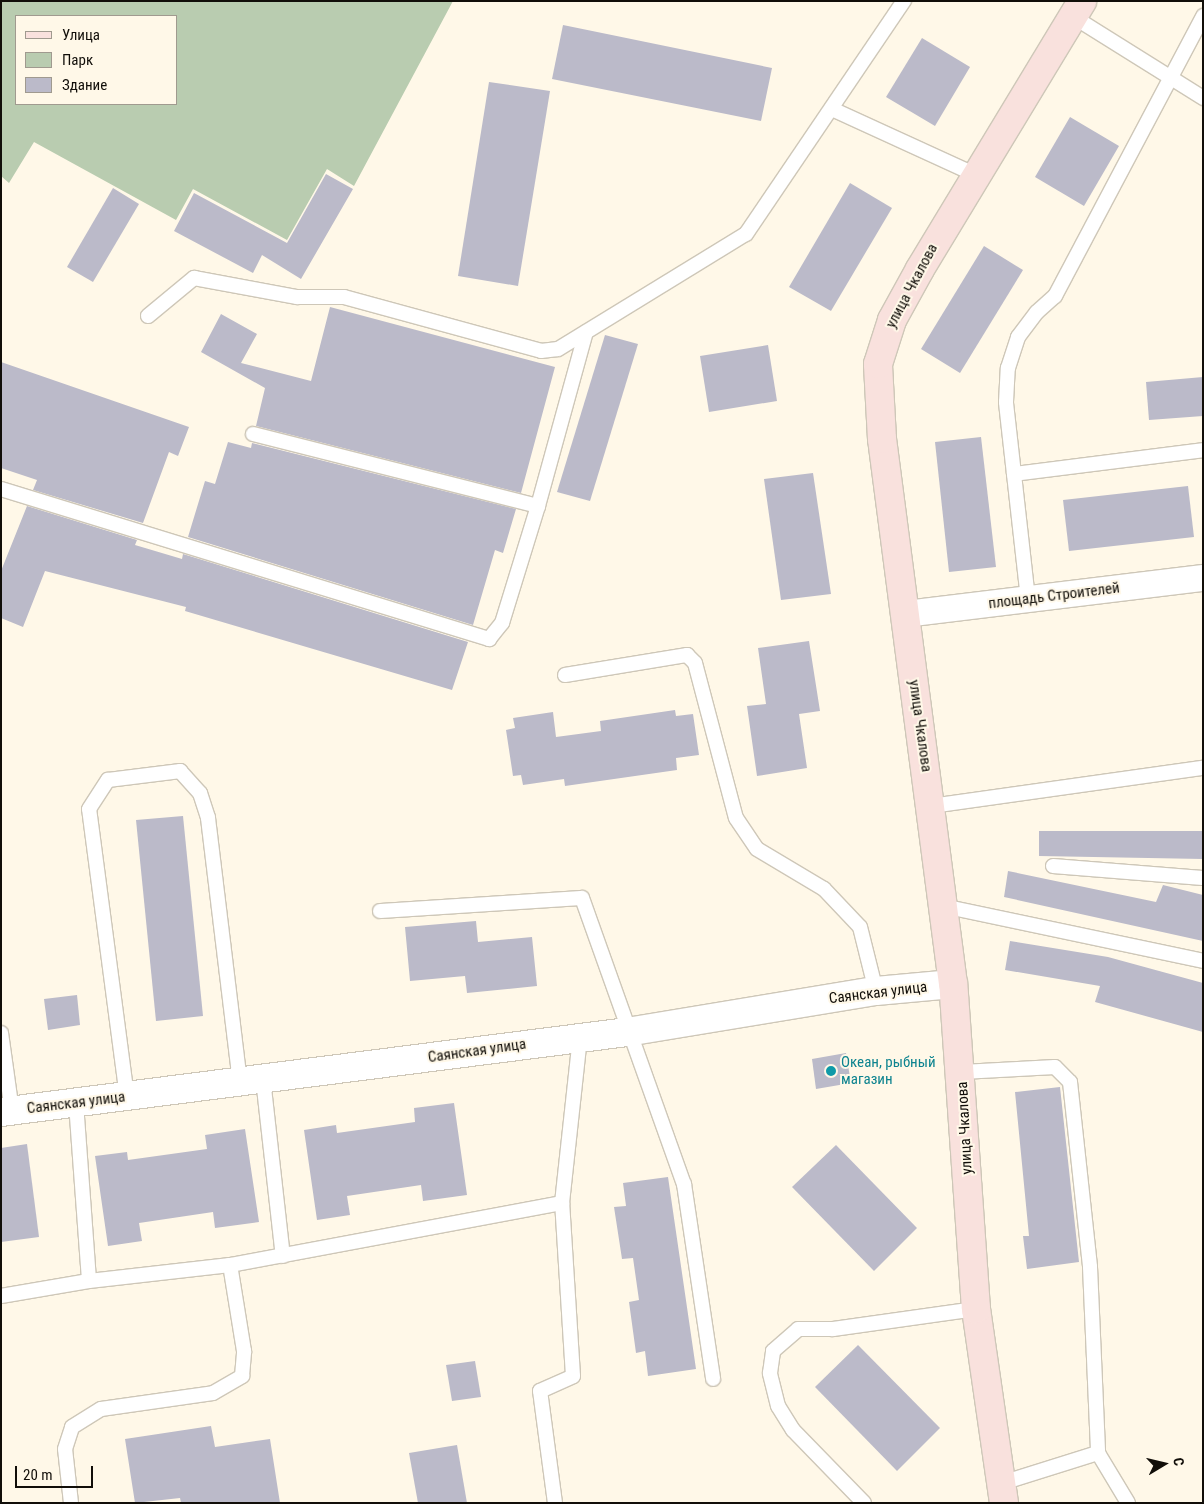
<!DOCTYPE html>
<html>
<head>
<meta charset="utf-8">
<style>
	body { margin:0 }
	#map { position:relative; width:1204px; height:1504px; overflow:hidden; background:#fff8e8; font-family:"Roboto Condensed",sans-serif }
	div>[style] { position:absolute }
	.green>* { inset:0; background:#b9ccb0 }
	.building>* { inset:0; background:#bbbac9 }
	.roads { filter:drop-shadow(1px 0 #cec7b8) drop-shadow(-1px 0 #cec7b8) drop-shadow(0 1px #cec7b8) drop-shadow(0 -1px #cec7b8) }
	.service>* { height:14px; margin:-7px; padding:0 7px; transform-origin:7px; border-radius:7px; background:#fff }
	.minor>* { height:26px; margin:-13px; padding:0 13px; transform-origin:13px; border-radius:13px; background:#fff }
	.tertiary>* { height:28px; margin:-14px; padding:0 14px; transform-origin:14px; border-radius:14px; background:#fff }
	.secondary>* { height:28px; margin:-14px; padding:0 14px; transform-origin:14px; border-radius:14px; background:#f9e1dd }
	.dots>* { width:14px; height:14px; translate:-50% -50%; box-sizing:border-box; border:2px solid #fff8e8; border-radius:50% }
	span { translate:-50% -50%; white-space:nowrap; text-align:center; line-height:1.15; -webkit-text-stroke:4px #fff8e8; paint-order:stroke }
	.street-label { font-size:15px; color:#110e09 }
	.culture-label { font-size:15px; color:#0d838f }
	.left { translate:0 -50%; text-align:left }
	.frame { position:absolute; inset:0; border:2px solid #110e09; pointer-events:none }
	.legend { position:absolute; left:15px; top:15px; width:162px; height:90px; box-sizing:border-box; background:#fff8e8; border:1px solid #a09a8f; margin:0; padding:6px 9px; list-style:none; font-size:15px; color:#110e09 }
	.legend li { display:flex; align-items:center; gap:10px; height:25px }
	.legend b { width:25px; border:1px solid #a09a8f }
	.north { position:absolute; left:1139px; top:1439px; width:50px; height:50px; -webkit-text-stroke:4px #fff8e8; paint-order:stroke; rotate:81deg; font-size:14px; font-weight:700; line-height:20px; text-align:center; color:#110e09 }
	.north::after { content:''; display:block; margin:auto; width:18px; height:22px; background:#110e09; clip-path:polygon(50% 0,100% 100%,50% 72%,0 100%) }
	.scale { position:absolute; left:15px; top:1466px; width:78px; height:22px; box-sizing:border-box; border:2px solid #110e09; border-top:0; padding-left:6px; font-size:15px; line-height:18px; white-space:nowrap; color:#110e09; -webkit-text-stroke:4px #fff8e8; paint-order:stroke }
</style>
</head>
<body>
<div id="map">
	<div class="green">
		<i style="clip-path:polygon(evenodd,1px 1px,453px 1px,354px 186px,327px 169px,287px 240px,193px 189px,176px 220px,34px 142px,9px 183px,1px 176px,1px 1px,16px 16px,176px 16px,176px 104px,16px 104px,16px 16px)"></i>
	</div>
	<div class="building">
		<i style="clip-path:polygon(563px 25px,772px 68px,761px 121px,552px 79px)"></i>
		<i style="clip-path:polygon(922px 38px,970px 67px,935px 126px,886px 97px)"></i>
		<i style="clip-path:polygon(489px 82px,550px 91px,518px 286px,458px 276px)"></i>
		<i style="clip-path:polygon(1070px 117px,1119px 146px,1084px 206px,1035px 177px)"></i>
		<i style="clip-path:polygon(326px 174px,353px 189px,301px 279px,262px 255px,253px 273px,174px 231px,194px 193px,287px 243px)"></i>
		<i style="clip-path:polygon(850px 183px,892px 208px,831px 311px,789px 287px)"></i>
		<i style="clip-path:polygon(113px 188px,139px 204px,93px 282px,67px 267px)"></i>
		<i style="clip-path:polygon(984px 246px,1023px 270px,960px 373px,921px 349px)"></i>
		<i style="clip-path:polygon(330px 307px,555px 367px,521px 493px,256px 426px,265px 388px,201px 352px,221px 314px,257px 334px,241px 363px,311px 381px)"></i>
		<i style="clip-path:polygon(605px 335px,638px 344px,590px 501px,557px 492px)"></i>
		<i style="clip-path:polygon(768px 345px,777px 401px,709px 412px,700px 356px)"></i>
		<i style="clip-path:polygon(1px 362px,189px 427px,178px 456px,169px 452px,143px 523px,33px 490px,37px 480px,1px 468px)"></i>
		<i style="clip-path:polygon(1203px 377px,1203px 416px,1149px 420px,1146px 382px)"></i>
		<i style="clip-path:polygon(981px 437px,996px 567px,949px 572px,935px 442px)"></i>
		<i style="clip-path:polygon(228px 442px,251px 448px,252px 443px,516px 509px,503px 553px,495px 550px,473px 625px,188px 537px,205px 481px,215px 484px)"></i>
		<i style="clip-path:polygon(813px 473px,831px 594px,781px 600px,764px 479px)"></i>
		<i style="clip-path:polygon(1188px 486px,1194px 537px,1069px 551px,1063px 500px)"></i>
		<i style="clip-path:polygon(27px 506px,137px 540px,135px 545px,182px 559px,183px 554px,468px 642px,452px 690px,185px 611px,186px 607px,45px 571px,23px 627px,1px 618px,1px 571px)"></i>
		<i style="clip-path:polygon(809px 641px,820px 711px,799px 714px,807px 768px,757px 776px,747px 706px,766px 704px,758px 648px)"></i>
		<i style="clip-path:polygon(675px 710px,676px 716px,693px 714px,699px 755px,676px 758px,677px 770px,565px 786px,564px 779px,523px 785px,521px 775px,513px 776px,506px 730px,515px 728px,513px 718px,553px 712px,556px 737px,601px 731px,600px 721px)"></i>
		<i style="clip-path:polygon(183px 816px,203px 1016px,156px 1021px,136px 820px)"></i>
		<i style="clip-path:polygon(1039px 831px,1203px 831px,1203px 859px,1039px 856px)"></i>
		<i style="clip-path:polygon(1008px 871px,1156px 902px,1163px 885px,1203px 895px,1203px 941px,1004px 897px)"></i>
		<i style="clip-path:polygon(476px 921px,478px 942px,532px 937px,537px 986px,467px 993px,465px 976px,410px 981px,405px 927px)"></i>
		<i style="clip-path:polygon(1010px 941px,1108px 957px,1203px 983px,1203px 1032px,1095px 1002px,1100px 986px,1005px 970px)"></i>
		<i style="clip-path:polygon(77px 995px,80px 1025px,48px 1030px,44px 999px)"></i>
		<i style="clip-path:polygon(846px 1053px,851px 1083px,816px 1089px,812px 1059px)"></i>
		<i style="clip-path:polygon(1060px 1087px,1079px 1262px,1027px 1269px,1023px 1236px,1029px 1236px,1015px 1092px)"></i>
		<i style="clip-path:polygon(454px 1103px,467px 1195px,423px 1201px,421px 1185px,347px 1196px,350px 1215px,317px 1220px,304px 1130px,336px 1125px,337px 1133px,415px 1122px,414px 1108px)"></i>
		<i style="clip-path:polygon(245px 1129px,259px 1222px,215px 1228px,213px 1212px,139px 1223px,142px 1241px,108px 1246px,95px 1156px,127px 1152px,128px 1160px,207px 1149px,205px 1135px)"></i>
		<i style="clip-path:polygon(27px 1144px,39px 1237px,1px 1242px,1px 1148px)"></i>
		<i style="clip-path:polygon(836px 1145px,917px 1228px,874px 1271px,792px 1187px)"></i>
		<i style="clip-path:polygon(668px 1177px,696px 1369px,648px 1376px,645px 1351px,636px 1353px,629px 1302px,639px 1300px,633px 1258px,622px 1259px,614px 1207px,626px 1206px,623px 1183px)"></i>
		<i style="clip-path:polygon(858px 1345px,940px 1428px,897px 1471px,815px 1387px)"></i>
		<i style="clip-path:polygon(475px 1361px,481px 1397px,452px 1401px,446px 1365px)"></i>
		<i style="clip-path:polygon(211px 1426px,215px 1447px,270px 1439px,280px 1503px,181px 1503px,180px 1498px,135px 1503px,125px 1439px)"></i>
		<i style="clip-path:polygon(457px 1445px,467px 1503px,418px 1503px,409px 1453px)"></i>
	</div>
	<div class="roads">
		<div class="service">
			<i style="left:1072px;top:16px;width:155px;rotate:32deg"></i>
			<i style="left:832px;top:109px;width:156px;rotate:24.6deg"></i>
			<i style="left:148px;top:316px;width:60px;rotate:-39.6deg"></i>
			<i style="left:194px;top:278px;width:105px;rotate:10.5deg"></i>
			<i style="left:297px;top:297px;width:47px"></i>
			<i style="left:344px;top:297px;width:204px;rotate:15.3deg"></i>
			<i style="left:541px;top:351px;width:17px;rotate:-7deg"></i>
			<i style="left:558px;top:349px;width:220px;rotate:-31.5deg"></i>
			<i style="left:746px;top:234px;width:282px;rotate:-55.9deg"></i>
			<i style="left:253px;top:434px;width:294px;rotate:14.2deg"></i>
			<i style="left:538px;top:506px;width:180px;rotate:-74.6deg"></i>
			<i style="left:1014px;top:474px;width:191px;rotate:-7.2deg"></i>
			<i style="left:1px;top:489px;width:511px;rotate:17.09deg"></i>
			<i style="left:489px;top:639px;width:21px;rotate:-51deg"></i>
			<i style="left:502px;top:623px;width:122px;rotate:-72.9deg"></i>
			<i style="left:1028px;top:599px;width:198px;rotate:-96.4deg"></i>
			<i style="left:1006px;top:402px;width:34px;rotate:-87deg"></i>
			<i style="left:1008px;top:368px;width:33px;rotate:-72deg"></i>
			<i style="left:1018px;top:337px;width:31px;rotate:-53deg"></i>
			<i style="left:1037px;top:312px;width:24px;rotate:-42deg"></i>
			<i style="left:1055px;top:296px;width:317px;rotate:-62.1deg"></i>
			<i style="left:565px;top:675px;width:124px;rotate:-9.3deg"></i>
			<i style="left:687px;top:655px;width:11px;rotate:45deg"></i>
			<i style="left:695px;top:663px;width:160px;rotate:75.2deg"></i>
			<i style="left:736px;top:818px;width:37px;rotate:56deg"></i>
			<i style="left:757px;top:849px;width:78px;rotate:30.8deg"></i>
			<i style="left:824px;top:889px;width:52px;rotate:46.5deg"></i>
			<i style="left:860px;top:927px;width:66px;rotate:76deg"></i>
			<i style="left:931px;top:806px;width:275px;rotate:-8deg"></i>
			<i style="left:1053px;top:866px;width:150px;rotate:4.6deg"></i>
			<i style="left:943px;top:906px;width:266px;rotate:11.9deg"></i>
			<i style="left:380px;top:911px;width:202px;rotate:-3.7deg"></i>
			<i style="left:582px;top:898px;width:304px;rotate:70.4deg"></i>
			<i style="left:684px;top:1184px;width:197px;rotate:81.5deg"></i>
			<i style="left:1px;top:1033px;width:79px;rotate:82deg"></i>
			<i style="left:962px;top:1072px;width:93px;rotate:-3.1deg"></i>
			<i style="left:1055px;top:1067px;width:21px;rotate:45deg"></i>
			<i style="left:1070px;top:1082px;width:186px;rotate:83.8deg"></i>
			<i style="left:1090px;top:1267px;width:186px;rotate:87.5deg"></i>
			<i style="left:263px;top:1079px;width:178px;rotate:83.6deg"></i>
			<i style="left:127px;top:1097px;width:290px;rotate:-97.5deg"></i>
			<i style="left:89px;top:809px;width:35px;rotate:-57deg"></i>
			<i style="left:108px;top:780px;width:73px;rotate:-7.1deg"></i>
			<i style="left:180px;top:771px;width:30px;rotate:48deg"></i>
			<i style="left:200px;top:793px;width:26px;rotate:72deg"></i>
			<i style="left:208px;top:818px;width:266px;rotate:83.1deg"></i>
			<i style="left:76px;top:1103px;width:178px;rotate:85.8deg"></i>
			<i style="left:89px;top:1281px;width:142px;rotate:-6.5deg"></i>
			<i style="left:1px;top:1296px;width:89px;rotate:-9.7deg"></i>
			<i style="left:1002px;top:1483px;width:101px;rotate:-17.4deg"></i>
			<i style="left:1098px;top:1453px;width:58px;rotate:59deg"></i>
			<i style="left:71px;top:1503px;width:54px;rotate:-96.3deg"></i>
			<i style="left:65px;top:1449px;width:23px;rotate:-72deg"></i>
			<i style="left:72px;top:1427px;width:34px;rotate:-32deg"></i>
			<i style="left:101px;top:1409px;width:113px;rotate:-8.1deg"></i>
			<i style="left:213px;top:1393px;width:34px;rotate:-30deg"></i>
			<i style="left:242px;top:1376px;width:25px;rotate:-85deg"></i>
			<i style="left:244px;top:1351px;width:87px;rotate:-99.2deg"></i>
			<i style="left:230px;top:1265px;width:338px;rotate:-10.6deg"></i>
			<i style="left:555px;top:1503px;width:113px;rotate:-97.6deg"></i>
			<i style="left:540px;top:1391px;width:36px;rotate:-24deg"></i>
			<i style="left:573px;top:1376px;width:173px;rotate:-93.6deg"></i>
			<i style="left:562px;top:1203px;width:167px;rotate:-83.8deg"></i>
			<i style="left:864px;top:1503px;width:102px;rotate:-134.2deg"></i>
			<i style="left:793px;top:1430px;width:28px;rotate:-122deg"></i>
			<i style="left:778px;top:1406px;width:34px;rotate:-104deg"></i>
			<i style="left:770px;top:1373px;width:22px;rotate:-82deg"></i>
			<i style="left:773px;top:1351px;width:33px;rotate:-41deg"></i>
			<i style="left:798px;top:1329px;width:35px"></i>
			<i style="left:833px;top:1329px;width:144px;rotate:-8deg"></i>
		</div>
		<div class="minor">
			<i style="left:905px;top:614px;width:300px;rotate:-6.9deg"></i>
		</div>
		<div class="tertiary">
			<i style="left:1px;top:1112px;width:631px;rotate:-7.28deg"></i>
			<i style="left:627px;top:1032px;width:252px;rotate:-9.4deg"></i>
			<i style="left:876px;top:991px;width:77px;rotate:-5.2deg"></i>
		</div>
		<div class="secondary">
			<i style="left:1004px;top:1503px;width:196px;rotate:-98.2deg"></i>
			<i style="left:976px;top:1309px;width:326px;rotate:-94deg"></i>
			<i style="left:953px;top:984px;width:550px;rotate:-97.42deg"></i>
			<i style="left:882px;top:439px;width:75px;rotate:-93.1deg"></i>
			<i style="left:878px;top:364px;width:46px;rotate:-72.3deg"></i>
			<i style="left:892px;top:320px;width:58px;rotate:-61.2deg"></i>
			<i style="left:920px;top:269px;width:313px;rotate:-58.8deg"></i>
		</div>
	</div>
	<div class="dots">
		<i style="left:831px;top:1071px;background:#0f9aa8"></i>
	</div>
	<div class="street-label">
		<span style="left:912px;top:286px;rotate:-62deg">улица Чкалова</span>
		<span style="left:1054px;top:596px;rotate:-7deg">площадь Строителей</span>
		<span style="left:920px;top:726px;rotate:82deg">улица Чкалова</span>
		<span style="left:878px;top:993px;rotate:-7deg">Саянская улица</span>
		<span style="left:477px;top:1051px;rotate:-8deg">Саянская улица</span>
		<span style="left:76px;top:1103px;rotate:-7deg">Саянская улица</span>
		<span style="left:965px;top:1128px;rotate:-93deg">улица Чкалова</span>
	</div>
	<div class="culture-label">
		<span class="left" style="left:841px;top:1071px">Океан, рыбный<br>магазин</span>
	</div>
	<div class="frame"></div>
	<ul class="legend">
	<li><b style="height:6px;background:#f9e1dd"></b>Улица</li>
	<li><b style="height:14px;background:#b9ccb0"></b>Парк</li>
	<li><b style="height:14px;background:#bbbac9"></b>Здание</li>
	</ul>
	<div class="north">С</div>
	<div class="scale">20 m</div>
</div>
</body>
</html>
